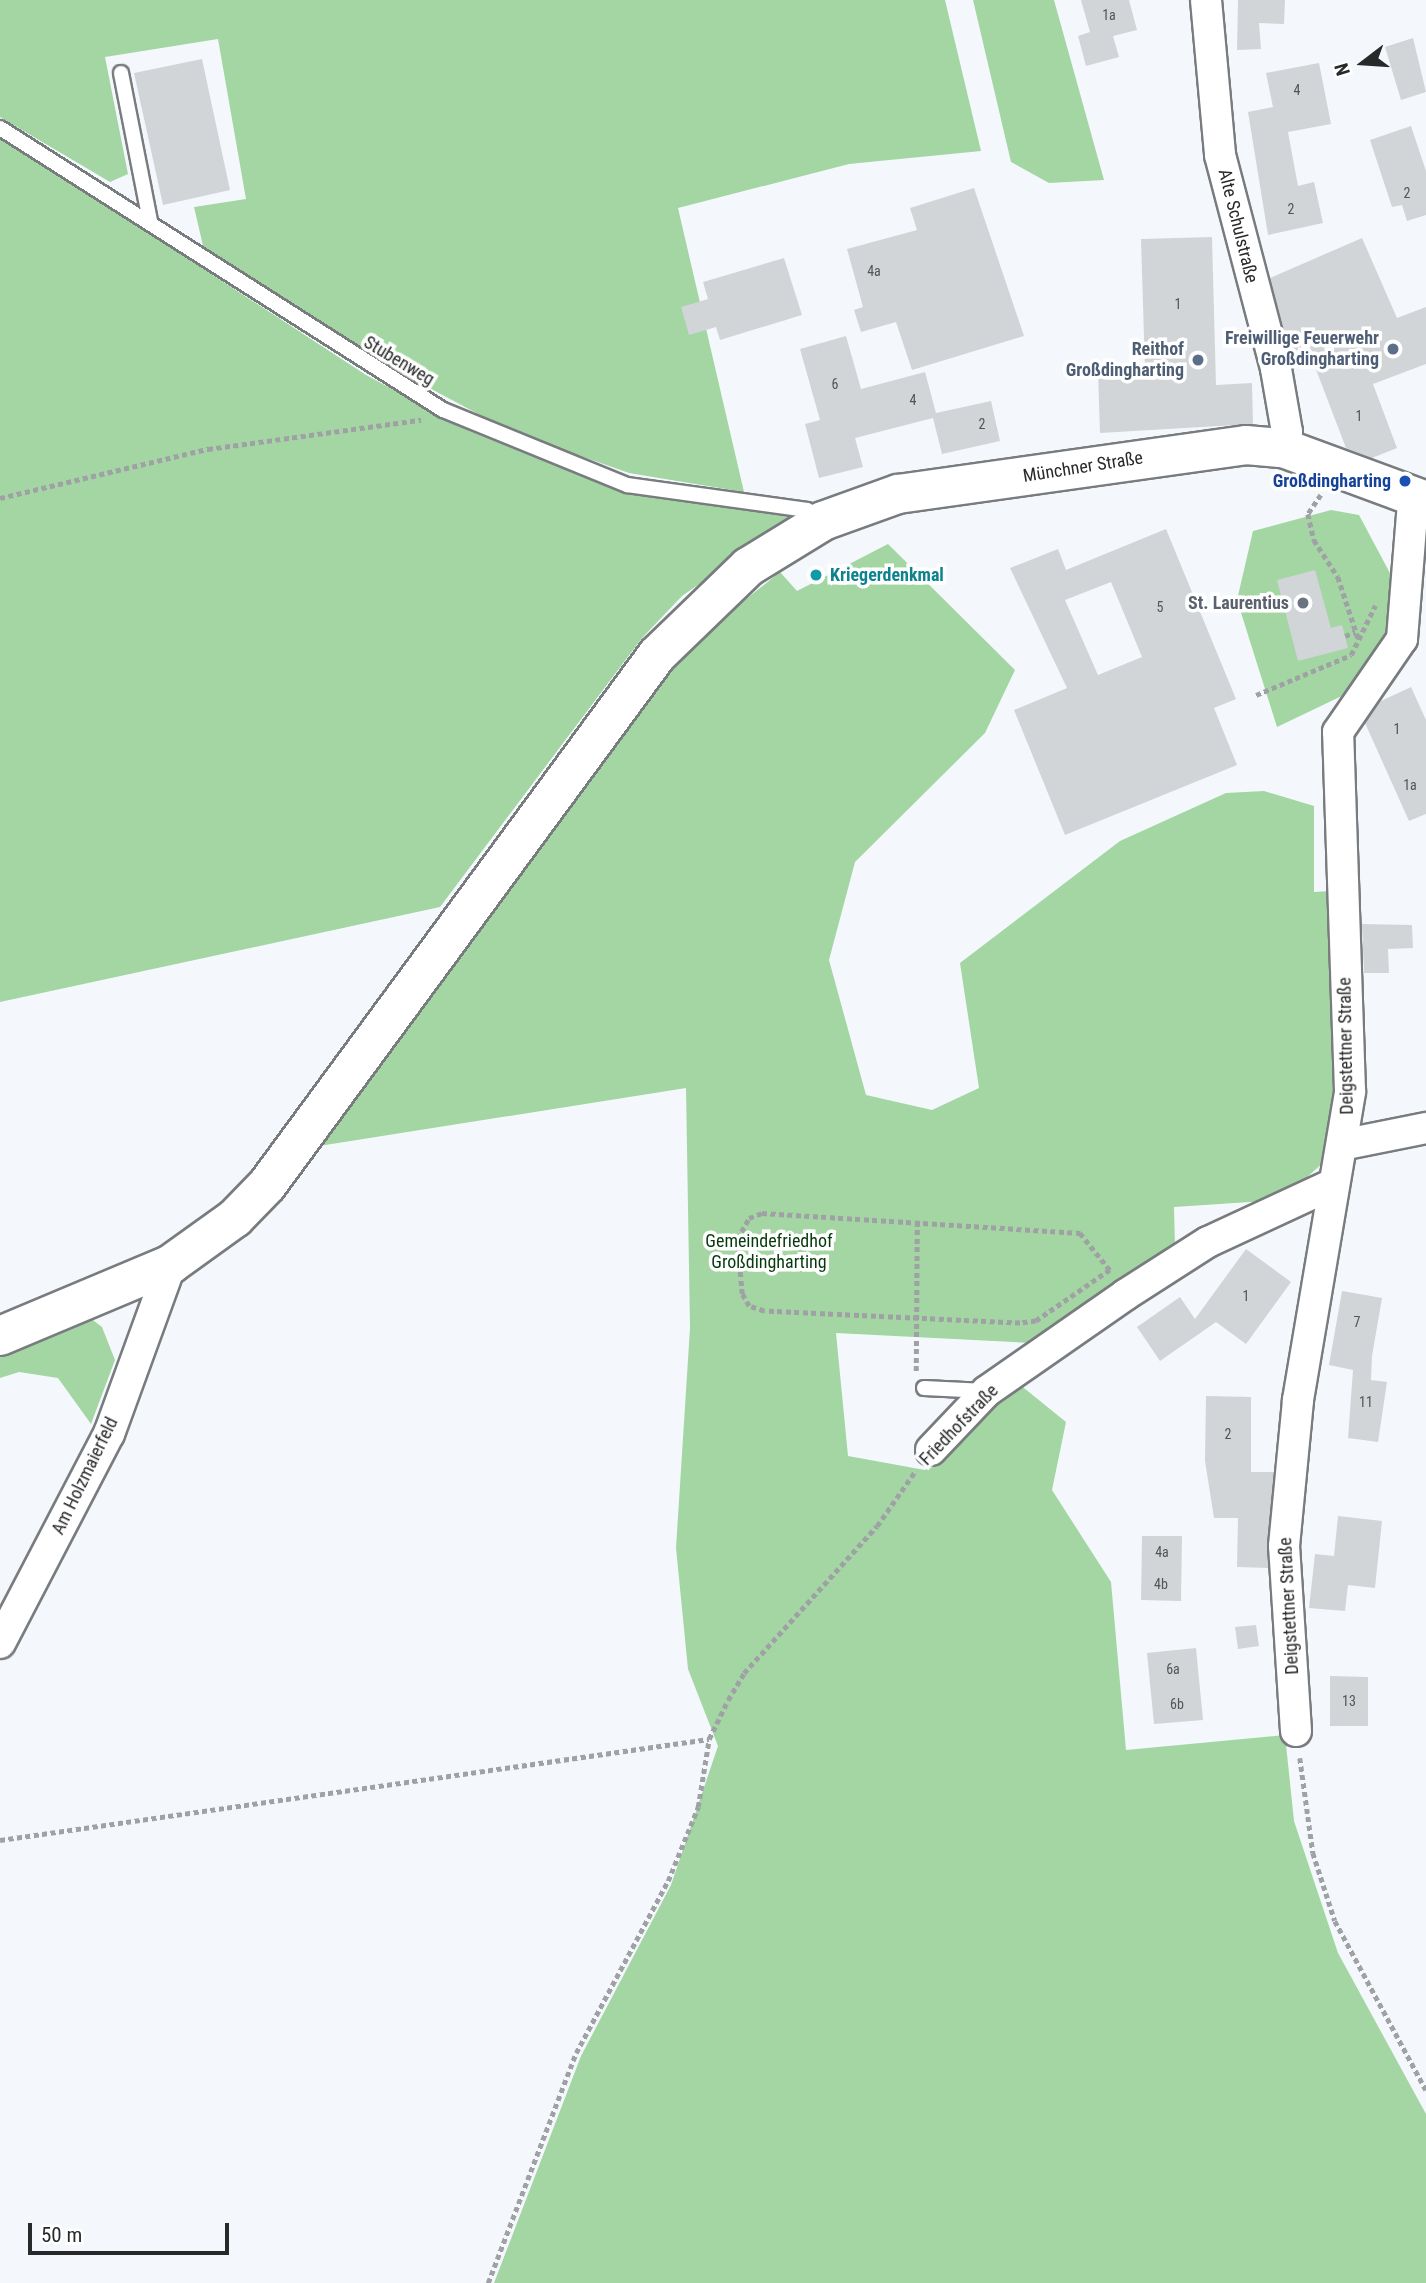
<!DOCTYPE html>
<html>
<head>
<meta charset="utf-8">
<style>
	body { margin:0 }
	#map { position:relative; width:1426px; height:2283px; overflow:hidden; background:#f4f8fc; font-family:"Roboto Condensed",sans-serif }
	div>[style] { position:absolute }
	.green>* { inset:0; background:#a3d6a3 }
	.building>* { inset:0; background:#d1d5d8 }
	.path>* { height:4.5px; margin-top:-2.25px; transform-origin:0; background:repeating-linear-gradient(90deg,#9fa1a5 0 5px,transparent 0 8.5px) }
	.roads { filter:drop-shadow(2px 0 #797c7f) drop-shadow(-2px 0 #797c7f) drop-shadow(0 2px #797c7f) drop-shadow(0 -2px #797c7f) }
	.lane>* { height:14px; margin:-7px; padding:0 7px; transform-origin:7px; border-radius:7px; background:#fff }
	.street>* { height:30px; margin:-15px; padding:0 15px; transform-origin:15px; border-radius:15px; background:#fff }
	.secondary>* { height:38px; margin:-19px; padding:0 19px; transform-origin:19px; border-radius:19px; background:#fff }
	.dots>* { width:19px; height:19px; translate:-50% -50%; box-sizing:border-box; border:4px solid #fff; border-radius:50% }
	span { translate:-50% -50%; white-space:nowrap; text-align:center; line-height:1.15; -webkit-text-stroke:7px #fff; paint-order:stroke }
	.number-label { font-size:14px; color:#525456 }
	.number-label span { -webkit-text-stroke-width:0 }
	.street-label { font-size:18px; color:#28292b }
	.service-label { font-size:18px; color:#4e5e75; font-weight:700 }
	.right { translate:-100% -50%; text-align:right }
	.transit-label { font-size:18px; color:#164399; font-weight:700 }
	.culture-label { font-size:18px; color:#0d838f; font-weight:700 }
	.left { translate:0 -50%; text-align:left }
	.worship-label { font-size:18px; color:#5b616d; font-weight:700 }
	.park-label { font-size:18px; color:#06390d }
	.north { position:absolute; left:1328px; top:28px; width:70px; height:70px; -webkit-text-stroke:5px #fff; paint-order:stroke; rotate:253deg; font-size:19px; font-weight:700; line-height:28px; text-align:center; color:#28292b }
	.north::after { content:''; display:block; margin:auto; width:24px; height:32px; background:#28292b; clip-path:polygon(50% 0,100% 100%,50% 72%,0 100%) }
	.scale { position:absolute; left:28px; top:2223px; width:201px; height:32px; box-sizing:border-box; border:4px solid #28292b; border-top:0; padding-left:9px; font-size:21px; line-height:24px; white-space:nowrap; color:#28292b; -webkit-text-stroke:5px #fff; paint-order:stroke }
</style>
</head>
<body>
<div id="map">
	<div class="green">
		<i style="clip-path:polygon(0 0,945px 0,981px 151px,849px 164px,678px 208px,744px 492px,629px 473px,510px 431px,377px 360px,204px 250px,194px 207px,246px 199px,218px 39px,105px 57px,128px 174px,110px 182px,0 117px)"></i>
		<i style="clip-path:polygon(973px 0,1054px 0,1104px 180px,1049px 183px,1011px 162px)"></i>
		<i style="clip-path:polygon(0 136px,366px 375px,472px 432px,626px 494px,796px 516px,682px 596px,642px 638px,440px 907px,0 1002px)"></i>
		<i style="clip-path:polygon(1331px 510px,1359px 515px,1392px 577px,1397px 604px,1387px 641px,1348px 693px,1277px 727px,1237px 600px,1253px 531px)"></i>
		<i style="clip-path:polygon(888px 544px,1015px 670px,985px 733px,855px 862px,829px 960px,866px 1095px,932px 1110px,979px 1088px,960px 963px,1120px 841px,1226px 793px,1264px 791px,1314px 806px,1314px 892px,1331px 891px,1338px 1096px,1325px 1161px,1296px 1187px,1265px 1201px,1174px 1207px,1175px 1247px,1031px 1343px,836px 1333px,848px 1456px,925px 1470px,1019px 1384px,1066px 1422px,1052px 1490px,1111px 1582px,1126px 1750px,1285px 1735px,1294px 1821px,1338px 1953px,1426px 2114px,1426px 2283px,494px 2283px,581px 2056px,671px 1885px,718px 1746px,688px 1669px,676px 1548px,690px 1328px,686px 1088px,319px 1146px,670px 660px,780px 572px,797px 591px)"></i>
		<i style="clip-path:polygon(89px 1317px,102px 1327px,115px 1360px,91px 1424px,58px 1378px,19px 1372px,0 1378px,0 1347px)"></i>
	</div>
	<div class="building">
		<i style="clip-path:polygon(1081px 0,1129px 0,1137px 30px,1113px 36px,1119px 57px,1086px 66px,1078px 36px,1090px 32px)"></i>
		<i style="clip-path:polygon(1238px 0,1285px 0,1284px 24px,1259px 23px,1261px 49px,1237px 50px)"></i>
		<i style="clip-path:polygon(1413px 38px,1426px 92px,1401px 100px,1385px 47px)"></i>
		<i style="clip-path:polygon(202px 59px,230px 190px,163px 205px,134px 73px)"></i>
		<i style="clip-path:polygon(1319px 63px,1331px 124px,1288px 132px,1298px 186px,1314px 182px,1323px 223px,1268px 235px,1248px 112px,1273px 107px,1266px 73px)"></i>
		<i style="clip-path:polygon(1411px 126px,1426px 171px,1426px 215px,1407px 221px,1402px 205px,1392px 207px,1370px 140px)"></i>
		<i style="clip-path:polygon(974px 188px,1024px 336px,912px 370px,896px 322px,861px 332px,854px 310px,863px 307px,847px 249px,917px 230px,910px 208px)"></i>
		<i style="clip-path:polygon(1212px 237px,1216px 385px,1252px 383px,1253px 424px,1100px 433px,1098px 372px,1145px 370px,1141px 239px)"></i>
		<i style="clip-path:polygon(1362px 238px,1397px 318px,1426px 307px,1426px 364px,1373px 384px,1397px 448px,1372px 458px,1346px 448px,1307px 346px,1290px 353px,1270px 278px)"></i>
		<i style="clip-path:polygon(784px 258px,802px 315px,720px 340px,716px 327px,689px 335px,681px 307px,708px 299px,703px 282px)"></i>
		<i style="clip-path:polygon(846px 336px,861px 389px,925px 372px,936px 413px,991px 401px,1000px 441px,942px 454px,933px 418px,855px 438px,863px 467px,819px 478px,805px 424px,820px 420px,800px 349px)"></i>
		<i style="clip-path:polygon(evenodd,1166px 529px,1236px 699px,1214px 708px,1237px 765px,1065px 835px,1014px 710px,1067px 688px,1010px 568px,1058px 549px,1066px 570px,1166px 529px,1111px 582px,1142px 657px,1098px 675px,1065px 600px,1111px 582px)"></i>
		<i style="clip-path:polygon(1315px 570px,1331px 628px,1342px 625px,1348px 648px,1298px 661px,1277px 580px)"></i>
		<i style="clip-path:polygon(1411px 687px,1426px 720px,1426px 814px,1409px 821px,1365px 723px,1381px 701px)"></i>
		<i style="clip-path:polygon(1362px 924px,1412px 925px,1413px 948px,1388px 949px,1389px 973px,1364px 973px)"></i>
		<i style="clip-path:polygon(1246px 1249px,1291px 1282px,1246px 1344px,1216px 1322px,1160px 1361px,1137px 1327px,1180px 1297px,1195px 1319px)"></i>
		<i style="clip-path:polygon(1342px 1291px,1382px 1298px,1372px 1356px,1371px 1380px,1387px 1382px,1378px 1442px,1348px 1438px,1353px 1370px,1329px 1365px)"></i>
		<i style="clip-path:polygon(1206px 1396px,1251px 1397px,1251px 1472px,1274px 1472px,1268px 1568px,1237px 1567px,1238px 1518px,1214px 1518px,1205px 1461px)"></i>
		<i style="clip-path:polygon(1338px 1516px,1382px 1521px,1375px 1588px,1348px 1585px,1345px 1611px,1309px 1608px,1315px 1554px,1334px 1556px)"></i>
		<i style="clip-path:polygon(1142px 1536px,1182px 1536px,1181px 1601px,1141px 1600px)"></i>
		<i style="clip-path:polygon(1256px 1625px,1259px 1646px,1238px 1649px,1235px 1627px)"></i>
		<i style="clip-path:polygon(1196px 1648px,1203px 1720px,1154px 1724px,1147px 1653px)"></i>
		<i style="clip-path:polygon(1330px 1676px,1368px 1677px,1368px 1726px,1330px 1726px)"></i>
	</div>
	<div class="path">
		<i style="left:1321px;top:495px;width:23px;rotate:124deg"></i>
		<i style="left:1308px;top:514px;width:27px;rotate:77deg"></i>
		<i style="left:1314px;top:540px;width:44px;rotate:57deg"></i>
		<i style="left:1338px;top:577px;width:64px;rotate:71.8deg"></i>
		<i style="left:0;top:498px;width:214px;rotate:-13.3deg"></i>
		<i style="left:208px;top:449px;width:215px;rotate:-7.8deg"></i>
		<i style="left:1345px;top:636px;width:11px;rotate:-22deg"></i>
		<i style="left:1256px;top:695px;width:103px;rotate:-22.8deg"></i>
		<i style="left:1351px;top:655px;width:55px;rotate:-63.9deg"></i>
		<i style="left:762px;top:1213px;width:319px;rotate:3.6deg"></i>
		<i style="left:1080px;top:1233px;width:48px;rotate:51deg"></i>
		<i style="left:1110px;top:1270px;width:90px;rotate:145.4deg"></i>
		<i style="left:1036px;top:1321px;width:16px;rotate:173deg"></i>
		<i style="left:1020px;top:1323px;width:256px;rotate:-177.3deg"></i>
		<i style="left:764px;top:1311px;width:16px;rotate:-162deg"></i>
		<i style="left:749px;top:1306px;width:14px;rotate:-120deg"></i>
		<i style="left:742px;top:1294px;width:55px;rotate:-95.2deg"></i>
		<i style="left:737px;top:1239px;width:24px;rotate:-60deg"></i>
		<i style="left:749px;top:1218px;width:14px;rotate:-21deg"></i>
		<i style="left:916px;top:1371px;width:150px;rotate:-89.6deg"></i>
		<i style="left:1300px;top:1758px;width:96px;rotate:82.2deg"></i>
		<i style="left:1313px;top:1853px;width:71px;rotate:72.1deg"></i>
		<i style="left:1335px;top:1921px;width:192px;rotate:61.7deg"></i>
		<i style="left:0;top:1840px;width:716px;rotate:-8.11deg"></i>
		<i style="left:488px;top:2283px;width:246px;rotate:-69.1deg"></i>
		<i style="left:576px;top:2053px;width:195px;rotate:-61.9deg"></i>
		<i style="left:668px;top:1881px;width:80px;rotate:-67.9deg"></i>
		<i style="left:698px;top:1807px;width:69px;rotate:-80.8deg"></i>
		<i style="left:709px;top:1739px;width:43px;rotate:-64deg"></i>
		<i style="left:728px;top:1700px;width:31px;rotate:-59deg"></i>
		<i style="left:744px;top:1673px;width:198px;rotate:-47.9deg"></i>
		<i style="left:877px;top:1526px;width:68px;rotate:-55.1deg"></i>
	</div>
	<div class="roads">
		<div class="lane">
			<i style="left:121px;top:73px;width:151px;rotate:78.9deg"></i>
			<i style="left:0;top:128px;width:525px;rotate:32.48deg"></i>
			<i style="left:443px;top:410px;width:199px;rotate:22.2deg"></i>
			<i style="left:627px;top:485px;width:182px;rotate:7.9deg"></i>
			<i style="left:807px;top:510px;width:17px;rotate:36deg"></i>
			<i style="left:924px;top:1388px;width:62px;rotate:2.8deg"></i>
		</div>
		<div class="street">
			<i style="left:1206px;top:0;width:156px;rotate:84.8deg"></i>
			<i style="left:1220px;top:155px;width:221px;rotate:75.3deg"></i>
			<i style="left:1276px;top:369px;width:64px;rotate:80.1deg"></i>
			<i style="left:1287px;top:432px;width:16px;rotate:104deg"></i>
			<i style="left:1346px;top:1144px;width:82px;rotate:-11.3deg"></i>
			<i style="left:931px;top:1450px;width:81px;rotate:-46.5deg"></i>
			<i style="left:987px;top:1391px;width:168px;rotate:-34.8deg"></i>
			<i style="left:1125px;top:1295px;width:98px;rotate:-32.6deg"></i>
			<i style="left:1208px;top:1242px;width:136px;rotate:-24.9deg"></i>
			<i style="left:0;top:1643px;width:236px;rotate:-62.5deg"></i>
			<i style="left:109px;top:1434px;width:181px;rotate:-70deg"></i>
			<i style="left:1296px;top:1731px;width:185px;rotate:-93.7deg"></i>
			<i style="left:1284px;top:1546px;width:147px;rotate:-84.5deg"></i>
			<i style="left:1298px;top:1400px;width:313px;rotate:-80.4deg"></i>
			<i style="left:1350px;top:1091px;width:359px;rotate:-91.9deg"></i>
			<i style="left:1338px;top:732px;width:113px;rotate:-55.5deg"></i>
			<i style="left:1402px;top:639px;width:137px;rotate:-85.4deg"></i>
		</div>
		<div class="secondary">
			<i style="left:0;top:1336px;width:186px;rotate:-22.8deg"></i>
			<i style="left:171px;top:1264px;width:79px;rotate:-35.7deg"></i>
			<i style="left:235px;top:1218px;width:46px;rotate:-45.9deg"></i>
			<i style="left:267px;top:1185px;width:658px;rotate:-53.65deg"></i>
			<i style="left:657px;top:655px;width:127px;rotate:-44deg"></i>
			<i style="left:748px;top:567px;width:88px;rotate:-31.5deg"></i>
			<i style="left:823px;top:521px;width:80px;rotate:-19.8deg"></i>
			<i style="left:898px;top:494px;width:351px;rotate:-8deg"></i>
			<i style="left:1246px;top:445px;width:37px;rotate:5deg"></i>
			<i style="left:1283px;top:448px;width:153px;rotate:20.3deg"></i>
		</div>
	</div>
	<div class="dots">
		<i style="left:1393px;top:349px;background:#5c6f8a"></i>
		<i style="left:1198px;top:360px;background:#5c6f8a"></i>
		<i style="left:1405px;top:481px;background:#1a4fb4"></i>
		<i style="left:816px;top:575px;background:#0f9aa8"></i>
		<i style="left:1303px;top:603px;background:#6b7280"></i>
	</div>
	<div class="number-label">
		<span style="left:1109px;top:15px">1a</span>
		<span style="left:1297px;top:90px">4</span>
		<span style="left:1407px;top:193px">2</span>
		<span style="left:1291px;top:209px">2</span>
		<span style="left:874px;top:271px">4a</span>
		<span style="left:1178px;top:304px">1</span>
		<span style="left:835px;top:384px">6</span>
		<span style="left:913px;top:400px">4</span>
		<span style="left:1359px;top:416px">1</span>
		<span style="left:982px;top:424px">2</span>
		<span style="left:1160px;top:607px">5</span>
		<span style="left:1397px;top:729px">1</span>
		<span style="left:1410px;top:785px">1a</span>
		<span style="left:1246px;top:1296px">1</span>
		<span style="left:1357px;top:1322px">7</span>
		<span style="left:1366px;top:1402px">11</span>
		<span style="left:1228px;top:1434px">2</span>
		<span style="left:1162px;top:1552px">4a</span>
		<span style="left:1161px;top:1584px">4b</span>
		<span style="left:1173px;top:1669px">6a</span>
		<span style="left:1349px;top:1701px">13</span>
		<span style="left:1177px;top:1704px">6b</span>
	</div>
	<div class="street-label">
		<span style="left:1238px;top:226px;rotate:76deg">Alte Schulstraße</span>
		<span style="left:399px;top:361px;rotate:31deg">Stubenweg</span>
		<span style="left:1083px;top:467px;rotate:-9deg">Münchner Straße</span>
		<span style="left:1346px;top:1046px;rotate:-91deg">Deigstettner Straße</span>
		<span style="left:959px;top:1425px;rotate:-46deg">Friedhofstraße</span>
		<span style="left:85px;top:1476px;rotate:-64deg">Am Holzmaierfeld</span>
		<span style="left:1289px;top:1606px;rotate:-93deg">Deigstettner Straße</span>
	</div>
	<div class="service-label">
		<span class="right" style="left:1379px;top:349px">Freiwillige Feuerwehr<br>Großdingharting</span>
		<span class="right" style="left:1184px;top:360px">Reithof<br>Großdingharting</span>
	</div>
	<div class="transit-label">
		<span class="right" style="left:1391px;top:481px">Großdingharting</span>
	</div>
	<div class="culture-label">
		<span class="left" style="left:830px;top:575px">Kriegerdenkmal</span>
	</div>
	<div class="worship-label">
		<span class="right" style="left:1289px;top:603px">St. Laurentius</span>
	</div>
	<div class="park-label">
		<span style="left:769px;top:1252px">Gemeindefriedhof<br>Großdingharting</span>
	</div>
	<div class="north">N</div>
	<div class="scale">50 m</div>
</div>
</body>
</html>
